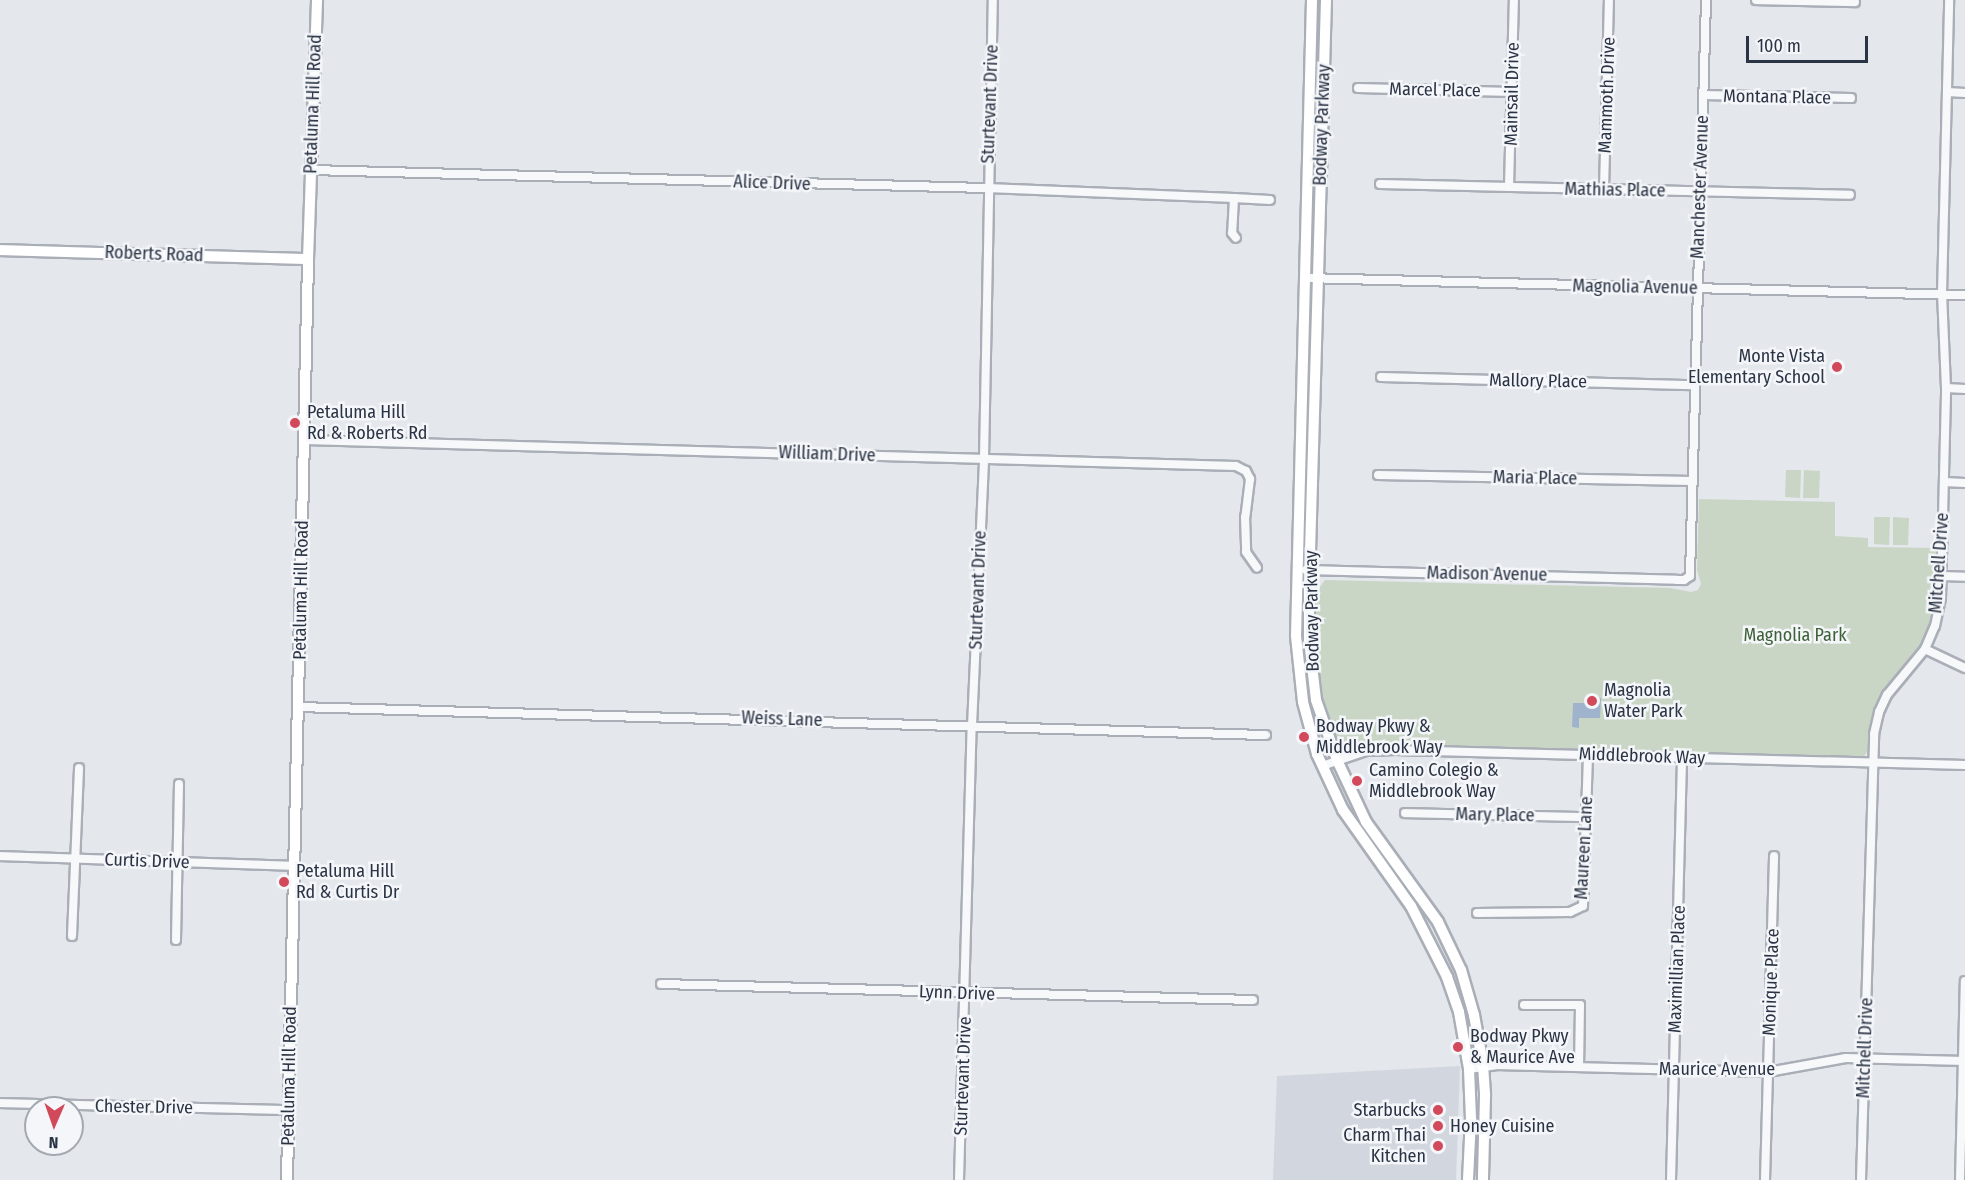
<!DOCTYPE html>
<html>
<head>
<meta charset="utf-8">
<style>
	body { margin:0 }
	#map { position:relative; width:1965px; height:1180px; overflow:hidden; background:#e4e7ec; font-family:"Fira Sans Condensed",sans-serif }
	div>[style] { position:absolute }
	.built>* { inset:0; background:#d2d6de }
	.green>* { inset:0; background:#c9d6c5 }
	.water>* { inset:0; background:#9fb4cc }
	.roads { filter:drop-shadow(2px 0 #a9aeb7) drop-shadow(-2px 0 #a9aeb7) drop-shadow(0 2px #a9aeb7) drop-shadow(0 -2px #a9aeb7) }
	.street>* { height:8px; margin:-4px; padding:0 4px; transform-origin:4px; border-radius:4px; background:#f7f8fa }
	.secondary>* { height:10px; margin:-5px; padding:0 5px; transform-origin:5px; border-radius:5px; background:#fff }
	.dots>* { width:16px; height:16px; translate:-50% -50%; box-sizing:border-box; border:3px solid #f4f6f9; border-radius:50% }
	span { translate:-50% -50%; white-space:nowrap; text-align:center; line-height:1.15; -webkit-text-stroke:5px #f4f6f9; paint-order:stroke }
	.street-label { font-size:18px; color:#2b3445 }
	.poi-label { font-size:18px; color:#2b3445 }
	.right { translate:-100% -50%; text-align:right }
	.left { translate:0 -50%; text-align:left }
	.park-label { font-size:18px; color:#3f6138 }
	.north { position:absolute; left:24px; top:1096px; width:60px; height:60px; box-sizing:border-box; background:#f4f6f9; border:2px solid #a4a8b1; border-radius:50%; rotate:182deg; font-size:16px; font-weight:700; line-height:24px; text-align:center; color:#2b3445 }
	.north::after { content:''; display:block; margin:auto; width:21px; height:27px; background:#d1495b; clip-path:polygon(50% 0,100% 100%,50% 72%,0 100%) }
	.scale { position:absolute; left:1746px; top:36px; width:122px; height:27px; box-sizing:border-box; border:3px solid #2b3445; border-top:0; padding-left:8px; font-size:18px; line-height:21px; white-space:nowrap; color:#2b3445; -webkit-text-stroke:4px #f4f6f9; paint-order:stroke }
</style>
</head>
<body>
<div id="map">
	<div class="built">
		<i style="clip-path:polygon(1460px 1066px,1456px 1180px,1273px 1180px,1277px 1076px)"></i>
	</div>
	<div class="green">
		<i style="clip-path:polygon(1786px 470px,1801px 470px,1800px 498px,1785px 497px)"></i>
		<i style="clip-path:polygon(1804px 470px,1820px 471px,1819px 498px,1803px 498px)"></i>
		<i style="clip-path:polygon(1699px 499px,1835px 502px,1835px 536px,1868px 538px,1868px 547px,1937px 548px,1933px 612px,1929px 628px,1923px 641px,1881px 699px,1871px 730px,1868px 750px,1863px 758px,1852px 761px,1384px 747px,1351px 754px,1341px 752px,1336px 747px,1323px 702px,1313px 629px,1314px 595px,1325px 580px,1670px 588px,1691px 592px,1698px 590px,1701px 584px,1697px 570px)"></i>
		<i style="clip-path:polygon(1874px 517px,1890px 517px,1889px 545px,1874px 544px)"></i>
		<i style="clip-path:polygon(1893px 517px,1909px 518px,1908px 545px,1893px 545px)"></i>
	</div>
	<div class="water">
		<i style="clip-path:polygon(1594px 697px,1601px 698px,1600px 718px,1579px 718px,1579px 728px,1572px 727px,1573px 703px,1593px 703px)"></i>
	</div>
	<div class="roads">
		<div class="street">
			<i style="left:1756px;top:0;width:99px;rotate:1.2deg"></i>
			<i style="left:1358px;top:88px;width:154px;rotate:1.5deg"></i>
			<i style="left:1947px;top:92px;width:18px;rotate:3deg"></i>
			<i style="left:1703px;top:95px;width:148px;rotate:1.2deg"></i>
			<i style="left:311px;top:170px;width:676px;rotate:1.53deg"></i>
			<i style="left:987px;top:188px;width:247px;rotate:2.3deg"></i>
			<i style="left:1234px;top:198px;width:35px;rotate:93deg"></i>
			<i style="left:1232px;top:233px;width:6px;rotate:51deg"></i>
			<i style="left:1380px;top:184px;width:470px;rotate:1.3deg"></i>
			<i style="left:1509px;top:187px;width:187px;rotate:-88.5deg"></i>
			<i style="left:1604px;top:189px;width:189px;rotate:-88.5deg"></i>
			<i style="left:1234px;top:198px;width:36px;rotate:3deg"></i>
			<i style="left:1305px;top:278px;width:660px;rotate:1.48deg"></i>
			<i style="left:1381px;top:377px;width:313px;rotate:1.5deg"></i>
			<i style="left:1946px;top:388px;width:19px;rotate:3deg"></i>
			<i style="left:305px;top:440px;width:931px;rotate:1.6deg"></i>
			<i style="left:1236px;top:466px;width:11px;rotate:27deg"></i>
			<i style="left:1246px;top:471px;width:9px;rotate:63deg"></i>
			<i style="left:1250px;top:479px;width:38px;rotate:97deg"></i>
			<i style="left:1245px;top:517px;width:35px;rotate:88deg"></i>
			<i style="left:1246px;top:552px;width:19px;rotate:55deg"></i>
			<i style="left:1378px;top:475px;width:314px;rotate:1.1deg"></i>
			<i style="left:1944px;top:482px;width:21px;rotate:3deg"></i>
			<i style="left:1306px;top:570px;width:371px;rotate:1.5deg"></i>
			<i style="left:1677px;top:580px;width:7px"></i>
			<i style="left:1684px;top:580px;width:7px;rotate:-34deg"></i>
			<i style="left:1690px;top:576px;width:576px;rotate:-88.41deg"></i>
			<i style="left:1942px;top:576px;width:23px;rotate:2deg"></i>
			<i style="left:1925px;top:649px;width:44px;rotate:25.4deg"></i>
			<i style="left:298px;top:707px;width:968px;rotate:1.66deg"></i>
			<i style="left:1322px;top:766px;width:46px;rotate:-18.8deg"></i>
			<i style="left:1366px;top:751px;width:29px;rotate:-2deg"></i>
			<i style="left:1395px;top:750px;width:570px;rotate:1.51deg"></i>
			<i style="left:1405px;top:813px;width:181px;rotate:1.3deg"></i>
			<i style="left:0;top:856px;width:294px;rotate:1.9deg"></i>
			<i style="left:1477px;top:913px;width:93px;rotate:-0.6deg"></i>
			<i style="left:1570px;top:912px;width:14px;rotate:-25deg"></i>
			<i style="left:1583px;top:906px;width:151px;rotate:-88.1deg"></i>
			<i style="left:72px;top:936px;width:168px;rotate:-87.6deg"></i>
			<i style="left:176px;top:940px;width:156px;rotate:-88.9deg"></i>
			<i style="left:661px;top:984px;width:592px;rotate:1.55deg"></i>
			<i style="left:1524px;top:1005px;width:56px"></i>
			<i style="left:1580px;top:1005px;width:61px;rotate:90.9deg"></i>
			<i style="left:1469px;top:1069px;width:27px;rotate:-8deg"></i>
			<i style="left:1496px;top:1065px;width:272px;rotate:1.5deg"></i>
			<i style="left:1768px;top:1072px;width:79px;rotate:-10.2deg"></i>
			<i style="left:1846px;top:1058px;width:119px;rotate:1.4deg"></i>
			<i style="left:0;top:1103px;width:289px;rotate:1.4deg"></i>
			<i style="left:959px;top:1180px;width:454px;rotate:-88.4deg"></i>
			<i style="left:972px;top:726px;width:267px;rotate:-87.4deg"></i>
			<i style="left:984px;top:459px;width:459px;rotate:-88.9deg"></i>
			<i style="left:1671px;top:1180px;width:423px;rotate:-88.5deg"></i>
			<i style="left:1765px;top:1180px;width:324px;rotate:-88.4deg"></i>
			<i style="left:1861px;top:1180px;width:446px;rotate:-88.3deg"></i>
			<i style="left:1874px;top:734px;width:23px;rotate:-77deg"></i>
			<i style="left:1879px;top:712px;width:19px;rotate:-65deg"></i>
			<i style="left:1887px;top:695px;width:60px;rotate:-50.4deg"></i>
			<i style="left:1925px;top:649px;width:25px;rotate:-67deg"></i>
			<i style="left:1935px;top:626px;width:29px;rotate:-78deg"></i>
			<i style="left:1941px;top:598px;width:210px;rotate:-88.6deg"></i>
			<i style="left:1946px;top:388px;width:94px;rotate:-92.4deg"></i>
			<i style="left:1942px;top:294px;width:294px;rotate:-88.6deg"></i>
			<i style="left:1960px;top:1180px;width:199px;rotate:-88.6deg"></i>
		</div>
		<div class="secondary">
			<i style="left:1312px;top:0;width:636px;rotate:91.44deg"></i>
			<i style="left:1296px;top:636px;width:66px;rotate:83.9deg"></i>
			<i style="left:1303px;top:702px;width:54px;rotate:74.9deg"></i>
			<i style="left:1317px;top:754px;width:62px;rotate:65.1deg"></i>
			<i style="left:1343px;top:810px;width:118px;rotate:54.7deg"></i>
			<i style="left:1411px;top:906px;width:80px;rotate:63.1deg"></i>
			<i style="left:1447px;top:977px;width:37px;rotate:71deg"></i>
			<i style="left:1459px;top:1012px;width:58px;rotate:80deg"></i>
			<i style="left:1469px;top:1069px;width:49px;rotate:87.7deg"></i>
			<i style="left:1471px;top:1118px;width:62px;rotate:92.8deg"></i>
			<i style="left:1326px;top:0;width:585px;rotate:91.66deg"></i>
			<i style="left:1309px;top:585px;width:55px;rotate:90deg"></i>
			<i style="left:1309px;top:640px;width:60px;rotate:83.3deg"></i>
			<i style="left:1316px;top:700px;width:64px;rotate:70.7deg"></i>
			<i style="left:1337px;top:760px;width:68px;rotate:64.9deg"></i>
			<i style="left:1366px;top:822px;width:123px;rotate:54.2deg"></i>
			<i style="left:1438px;top:922px;width:53px;rotate:64.4deg"></i>
			<i style="left:1461px;top:970px;width:47px;rotate:73.9deg"></i>
			<i style="left:1474px;top:1015px;width:51px;rotate:79.8deg"></i>
			<i style="left:1483px;top:1065px;width:31px;rotate:86deg"></i>
			<i style="left:1485px;top:1096px;width:84px;rotate:91.4deg"></i>
			<i style="left:0;top:250px;width:308px;rotate:1.7deg"></i>
			<i style="left:287px;top:1180px;width:921px;rotate:-88.69deg"></i>
			<i style="left:308px;top:259px;width:259px;rotate:-88deg"></i>
		</div>
	</div>
	<div class="dots">
		<i style="left:1837px;top:367px;background:#d1495b"></i>
		<i style="left:295px;top:423px;background:#d1495b"></i>
		<i style="left:1592px;top:701px;background:#d1495b"></i>
		<i style="left:1304px;top:737px;background:#d1495b"></i>
		<i style="left:1357px;top:781px;background:#d1495b"></i>
		<i style="left:284px;top:882px;background:#d1495b"></i>
		<i style="left:1458px;top:1047px;background:#d1495b"></i>
		<i style="left:1438px;top:1110px;background:#d1495b"></i>
		<i style="left:1438px;top:1126px;background:#d1495b"></i>
		<i style="left:1438px;top:1146px;background:#d1495b"></i>
	</div>
	<div class="street-label">
		<span style="left:1435px;top:90px;rotate:1deg">Marcel Place</span>
		<span style="left:1512px;top:94px;rotate:-89deg">Mainsail Drive</span>
		<span style="left:1607px;top:95px;rotate:-88deg">Mammoth Drive</span>
		<span style="left:1777px;top:97px;rotate:1deg">Montana Place</span>
		<span style="left:313px;top:104px;rotate:-88deg">Petaluma Hill Road</span>
		<span style="left:990px;top:104px;rotate:-88deg">Sturtevant Drive</span>
		<span style="left:1322px;top:125px;rotate:-88deg">Bodway Parkway</span>
		<span style="left:772px;top:183px;rotate:2deg">Alice Drive</span>
		<span style="left:1700px;top:187px;rotate:-88deg">Manchester Avenue</span>
		<span style="left:1615px;top:190px;rotate:1deg">Mathias Place</span>
		<span style="left:154px;top:254px;rotate:2deg">Roberts Road</span>
		<span style="left:1635px;top:287px;rotate:1deg">Magnolia Avenue</span>
		<span style="left:1538px;top:381px;rotate:1deg">Mallory Place</span>
		<span style="left:827px;top:454px;rotate:2deg">William Drive</span>
		<span style="left:1535px;top:478px;rotate:1deg">Maria Place</span>
		<span style="left:1939px;top:563px;rotate:-86deg">Mitchell Drive</span>
		<span style="left:1487px;top:574px;rotate:1deg">Madison Avenue</span>
		<span style="left:301px;top:590px;rotate:-89deg">Petaluma Hill Road</span>
		<span style="left:978px;top:590px;rotate:-88deg">Sturtevant Drive</span>
		<span style="left:1312px;top:611px;rotate:-91deg">Bodway Parkway</span>
		<span style="left:782px;top:719px;rotate:2deg">Weiss Lane</span>
		<span style="left:1642px;top:756px;rotate:2deg">Middlebrook Way</span>
		<span style="left:1495px;top:815px;rotate:1deg">Mary Place</span>
		<span style="left:1584px;top:848px;rotate:-87deg">Maureen Lane</span>
		<span style="left:147px;top:861px;rotate:2deg">Curtis Drive</span>
		<span style="left:1677px;top:969px;rotate:-88deg">Maximillian Place</span>
		<span style="left:1771px;top:982px;rotate:-88deg">Monique Place</span>
		<span style="left:957px;top:993px;rotate:2deg">Lynn Drive</span>
		<span style="left:1865px;top:1048px;rotate:-88deg">Mitchell Drive</span>
		<span style="left:1717px;top:1069px">Maurice Avenue</span>
		<span style="left:289px;top:1076px;rotate:-89deg">Petaluma Hill Road</span>
		<span style="left:963px;top:1076px;rotate:-88deg">Sturtevant Drive</span>
		<span style="left:144px;top:1107px;rotate:1deg">Chester Drive</span>
	</div>
	<div class="poi-label">
		<span class="right" style="left:1825px;top:367px">Monte Vista<br>Elementary School</span>
		<span class="left" style="left:307px;top:423px">Petaluma Hill<br>Rd &amp; Roberts Rd</span>
		<span class="left" style="left:1604px;top:701px">Magnolia<br>Water Park</span>
		<span class="left" style="left:1316px;top:737px">Bodway Pkwy &amp;<br>Middlebrook Way</span>
		<span class="left" style="left:1369px;top:781px">Camino Colegio &amp;<br>Middlebrook Way</span>
		<span class="left" style="left:296px;top:882px">Petaluma Hill<br>Rd &amp; Curtis Dr</span>
		<span class="left" style="left:1470px;top:1047px">Bodway Pkwy<br>&amp; Maurice Ave</span>
		<span class="right" style="left:1426px;top:1110px">Starbucks</span>
		<span class="left" style="left:1450px;top:1126px">Honey Cuisine</span>
		<span class="right" style="left:1426px;top:1146px">Charm Thai<br>Kitchen</span>
	</div>
	<div class="park-label">
		<span style="left:1795px;top:635px">Magnolia Park</span>
	</div>
	<div class="north">N</div>
	<div class="scale">100 m</div>
</div>
</body>
</html>
